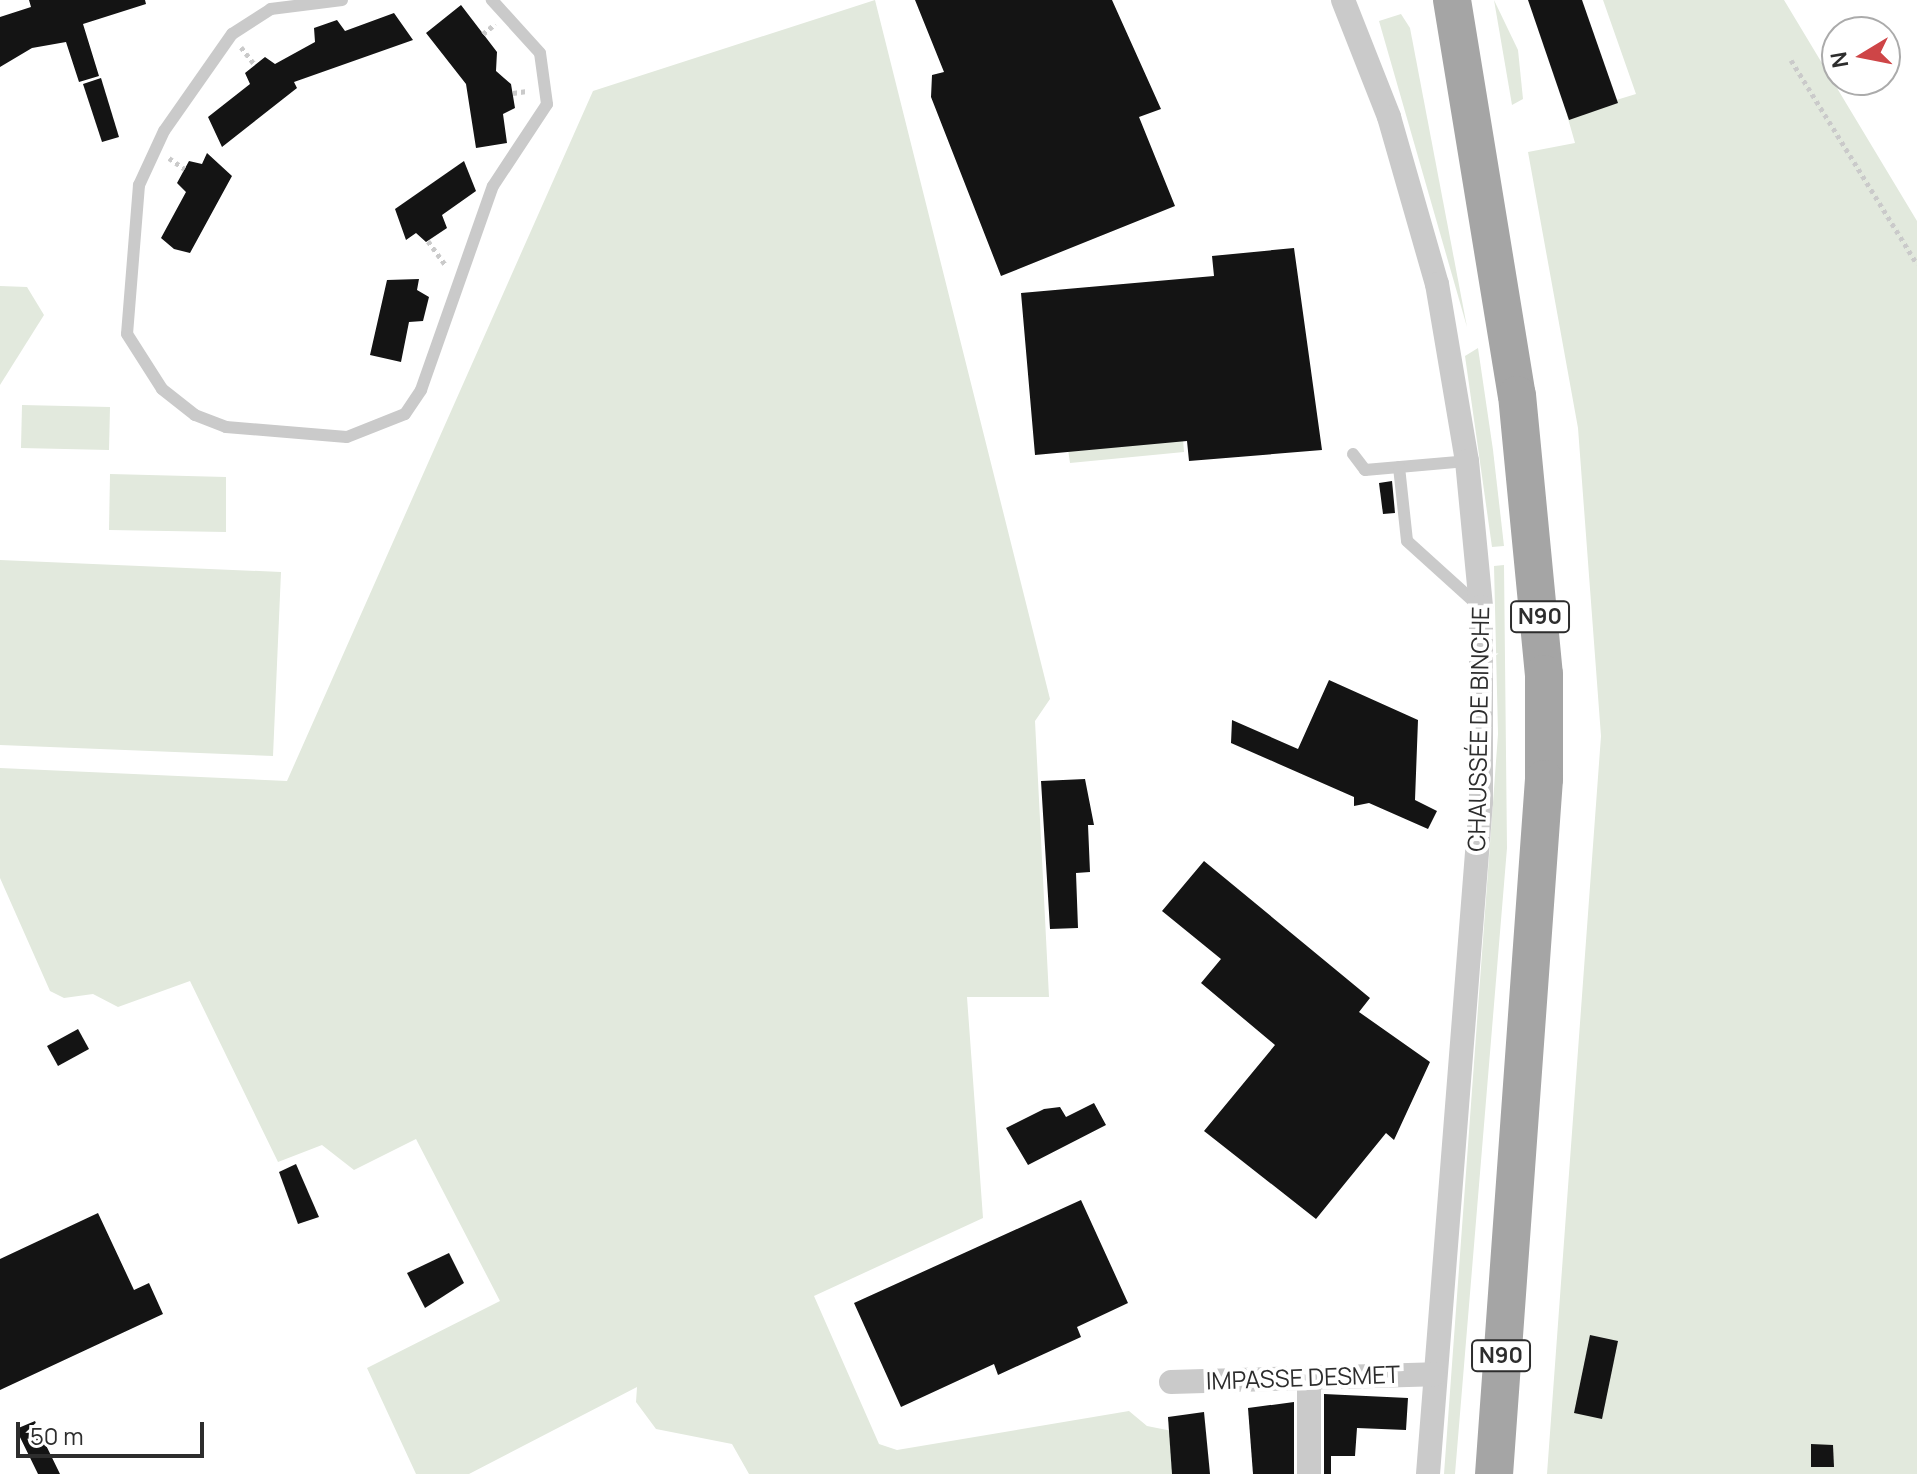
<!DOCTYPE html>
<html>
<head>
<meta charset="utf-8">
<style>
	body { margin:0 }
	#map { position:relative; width:1917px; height:1474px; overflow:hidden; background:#fff; font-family:Manrope,sans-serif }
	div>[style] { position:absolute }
	.green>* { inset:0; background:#e2e9dd }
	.building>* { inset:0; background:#141414 }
	.path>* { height:5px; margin-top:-2.5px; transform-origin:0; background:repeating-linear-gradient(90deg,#cacaca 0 4px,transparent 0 8px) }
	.service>* { height:12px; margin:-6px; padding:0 6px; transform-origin:6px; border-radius:6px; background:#cacaca }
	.minor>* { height:24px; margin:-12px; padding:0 12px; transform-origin:12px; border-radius:12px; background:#cacaca }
	.primary>* { height:38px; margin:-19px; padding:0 19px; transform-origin:19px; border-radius:19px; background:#a5a5a5 }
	span { translate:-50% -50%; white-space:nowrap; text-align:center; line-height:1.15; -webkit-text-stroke:8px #fff; paint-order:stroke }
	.shield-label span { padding:2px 6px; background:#fff; border:2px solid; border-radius:6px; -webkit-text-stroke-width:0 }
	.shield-label { font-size:22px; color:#2d2d2d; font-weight:700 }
	.street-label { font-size:24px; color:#2d2d2d }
	.north { position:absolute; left:1821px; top:16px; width:80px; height:80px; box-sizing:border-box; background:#fff; border:2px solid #ababab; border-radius:50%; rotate:260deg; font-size:22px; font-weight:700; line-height:32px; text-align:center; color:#2d2d2d }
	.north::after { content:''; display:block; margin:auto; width:28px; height:36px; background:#ce4547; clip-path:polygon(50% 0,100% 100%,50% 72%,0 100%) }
	.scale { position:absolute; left:16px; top:1422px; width:188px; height:36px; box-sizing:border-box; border:4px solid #2d2d2d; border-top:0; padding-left:10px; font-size:24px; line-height:28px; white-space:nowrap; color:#2d2d2d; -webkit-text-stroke:6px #fff; paint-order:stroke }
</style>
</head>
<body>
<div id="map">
	<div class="green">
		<i style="clip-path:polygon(875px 0,1050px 699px,1035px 721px,1049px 997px,967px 997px,983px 1218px,814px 1296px,879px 1444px,897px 1450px,1129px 1411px,1147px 1426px,1172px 1431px,1191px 1474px,749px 1474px,732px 1444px,656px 1429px,636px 1402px,637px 1387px,469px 1474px,416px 1474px,367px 1368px,500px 1301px,416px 1139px,354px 1170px,322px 1145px,278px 1162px,190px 981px,118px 1007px,93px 994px,64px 998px,50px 991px,0 878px,0 768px,287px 781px,593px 91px)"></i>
		<i style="clip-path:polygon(1494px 0,1518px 50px,1523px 99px,1512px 105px)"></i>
		<i style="clip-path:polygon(1603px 0,1784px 0,1917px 221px,1917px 1474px,1547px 1474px,1601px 736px,1578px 428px,1528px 152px,1575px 143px,1567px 115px,1636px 94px)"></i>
		<i style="clip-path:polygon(1401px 14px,1410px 28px,1467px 327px,1379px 21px)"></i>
		<i style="clip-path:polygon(0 286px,27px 287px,44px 315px,0 385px)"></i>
		<i style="clip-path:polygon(1478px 348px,1493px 450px,1504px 546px,1492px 547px,1465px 356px)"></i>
		<i style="clip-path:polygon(22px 405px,110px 407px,109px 450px,21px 448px)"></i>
		<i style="clip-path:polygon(1183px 439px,1184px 452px,1070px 463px,1068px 449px)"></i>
		<i style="clip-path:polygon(110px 474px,226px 477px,226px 532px,109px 530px)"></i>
		<i style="clip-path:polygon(0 560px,281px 572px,273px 756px,0 745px)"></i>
		<i style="clip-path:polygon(1504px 565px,1507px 848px,1455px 1474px,1444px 1474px,1498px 734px,1494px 566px)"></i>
	</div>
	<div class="building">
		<i style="clip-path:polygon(29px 0,145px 0,146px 4px,83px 24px,99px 76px,79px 82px,66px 42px,32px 48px,0 67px,0 17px,31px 7px)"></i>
		<i style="clip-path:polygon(915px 0,1112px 0,1161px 109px,1139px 117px,1175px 206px,1001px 276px,931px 97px,932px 75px,944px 72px)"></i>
		<i style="clip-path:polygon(1528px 0,1582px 0,1618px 103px,1569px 120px)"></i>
		<i style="clip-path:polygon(461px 5px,497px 52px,496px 71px,511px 84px,515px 108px,503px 114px,507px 143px,476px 148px,466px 84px,426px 33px)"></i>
		<i style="clip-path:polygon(394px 13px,413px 40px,294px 82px,297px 88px,222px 147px,208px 117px,250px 84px,245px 73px,265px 57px,275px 64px,315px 42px,314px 28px,337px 20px,345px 31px)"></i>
		<i style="clip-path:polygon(101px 78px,119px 137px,102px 142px,83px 84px)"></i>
		<i style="clip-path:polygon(207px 153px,232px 176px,190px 253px,174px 249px,161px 238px,186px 192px,177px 183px,189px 161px,202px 164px)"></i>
		<i style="clip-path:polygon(464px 161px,476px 191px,442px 215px,447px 228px,426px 242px,416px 233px,406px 240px,395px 209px)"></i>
		<i style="clip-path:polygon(1294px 248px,1322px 450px,1189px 461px,1187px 441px,1035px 455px,1021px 293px,1214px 276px,1212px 256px)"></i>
		<i style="clip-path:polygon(419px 279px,417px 290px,429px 297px,423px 321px,409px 322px,401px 362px,370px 355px,387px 280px)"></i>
		<i style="clip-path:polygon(1392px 481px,1395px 513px,1383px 514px,1379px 483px)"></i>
		<i style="clip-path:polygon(1329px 680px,1418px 720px,1415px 800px,1437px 811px,1428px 829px,1369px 803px,1354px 806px,1354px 797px,1231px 743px,1232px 720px,1298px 749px)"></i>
		<i style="clip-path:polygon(1085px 779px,1094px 825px,1088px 825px,1090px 872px,1076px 873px,1078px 928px,1050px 929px,1041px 781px)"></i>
		<i style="clip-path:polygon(1204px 861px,1370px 998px,1359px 1012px,1430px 1062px,1394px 1140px,1386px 1133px,1316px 1219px,1204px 1131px,1275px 1045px,1201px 983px,1221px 959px,1162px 911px)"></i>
		<i style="clip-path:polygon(78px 1029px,89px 1049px,58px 1066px,47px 1046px)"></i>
		<i style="clip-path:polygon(1094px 1103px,1106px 1125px,1028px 1165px,1006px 1128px,1044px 1109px,1060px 1107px,1066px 1117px)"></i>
		<i style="clip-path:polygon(296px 1164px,319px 1217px,298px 1224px,279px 1172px)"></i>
		<i style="clip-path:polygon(1081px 1200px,1128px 1303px,1077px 1327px,1081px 1337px,998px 1375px,994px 1364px,901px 1407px,854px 1303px)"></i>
		<i style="clip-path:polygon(98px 1213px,134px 1290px,149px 1283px,163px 1314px,0 1390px,0 1259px)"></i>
		<i style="clip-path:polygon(449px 1253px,464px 1283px,425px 1308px,407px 1273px)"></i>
		<i style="clip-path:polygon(1590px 1335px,1618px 1341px,1602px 1419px,1574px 1413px)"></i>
		<i style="clip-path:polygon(1324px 1394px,1408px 1398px,1406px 1430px,1357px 1428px,1355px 1456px,1331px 1456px,1331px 1474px,1324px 1474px)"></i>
		<i style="clip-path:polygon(1294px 1402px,1294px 1474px,1253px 1474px,1248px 1408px)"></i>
		<i style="clip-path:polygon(1204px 1412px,1210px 1474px,1172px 1474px,1168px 1417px)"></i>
		<i style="clip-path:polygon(35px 1421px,41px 1435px,60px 1474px,38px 1474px,16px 1429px)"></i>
		<i style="clip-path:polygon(1811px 1444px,1833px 1445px,1834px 1467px,1811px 1467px)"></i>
	</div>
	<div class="path">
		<i style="left:483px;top:34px;width:16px;rotate:-40deg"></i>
		<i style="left:241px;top:47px;width:23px;rotate:52deg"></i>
		<i style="left:1791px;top:60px;width:240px;rotate:58.3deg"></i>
		<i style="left:513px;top:93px;width:14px;rotate:-8deg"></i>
		<i style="left:169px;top:158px;width:19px;rotate:35deg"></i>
		<i style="left:428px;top:241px;width:31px;rotate:54deg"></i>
	</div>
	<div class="service">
		<i style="left:342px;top:0;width:72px;rotate:172.8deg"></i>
		<i style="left:271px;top:9px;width:46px;rotate:147.3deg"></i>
		<i style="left:232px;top:34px;width:118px;rotate:125deg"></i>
		<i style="left:164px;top:131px;width:60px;rotate:114.8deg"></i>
		<i style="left:139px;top:185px;width:149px;rotate:94.6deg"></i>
		<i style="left:127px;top:334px;width:65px;rotate:57.5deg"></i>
		<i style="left:162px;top:389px;width:42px;rotate:38.2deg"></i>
		<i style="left:195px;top:415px;width:33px;rotate:21deg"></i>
		<i style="left:226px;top:427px;width:121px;rotate:4.7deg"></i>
		<i style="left:347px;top:437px;width:62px;rotate:-21.6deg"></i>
		<i style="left:405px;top:414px;width:29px;rotate:-56deg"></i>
		<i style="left:421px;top:390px;width:216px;rotate:-70.6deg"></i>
		<i style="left:493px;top:186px;width:98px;rotate:-56.6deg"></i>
		<i style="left:547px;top:104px;width:51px;rotate:-97.8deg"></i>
		<i style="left:540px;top:53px;width:72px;rotate:-132.2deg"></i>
		<i style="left:1353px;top:454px;width:20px;rotate:53deg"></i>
		<i style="left:1365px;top:470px;width:102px;rotate:-5deg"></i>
		<i style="left:1399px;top:467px;width:74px;rotate:83.8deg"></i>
		<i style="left:1407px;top:541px;width:98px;rotate:42.1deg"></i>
	</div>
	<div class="minor">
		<i style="left:1343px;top:0;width:126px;rotate:68.5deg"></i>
		<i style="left:1389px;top:117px;width:174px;rotate:74deg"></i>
		<i style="left:1437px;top:284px;width:180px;rotate:80.4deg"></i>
		<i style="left:1467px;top:461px;width:147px;rotate:84.5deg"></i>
		<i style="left:1481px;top:607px;width:195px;rotate:90deg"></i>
		<i style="left:1481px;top:802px;width:674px;rotate:94.51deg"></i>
		<i style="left:1309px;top:1377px;width:97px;rotate:90deg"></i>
		<i style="left:1171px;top:1382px;width:263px;rotate:-1.7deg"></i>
	</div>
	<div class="primary">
		<i style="left:1452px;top:0;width:400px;rotate:80.7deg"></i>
		<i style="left:1517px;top:395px;width:280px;rotate:84.5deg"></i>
		<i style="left:1544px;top:674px;width:105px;rotate:90deg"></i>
		<i style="left:1544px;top:779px;width:697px;rotate:94.11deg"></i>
	</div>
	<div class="shield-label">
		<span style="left:1540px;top:617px">N90</span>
		<span style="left:1501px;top:1356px">N90</span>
	</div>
	<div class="street-label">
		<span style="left:1478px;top:729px;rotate:-89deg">CHAUSSÉE DE BINCHE</span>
		<span style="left:1303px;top:1377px;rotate:-2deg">IMPASSE DESMET</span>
	</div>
	<div class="north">N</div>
	<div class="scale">50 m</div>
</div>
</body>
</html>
